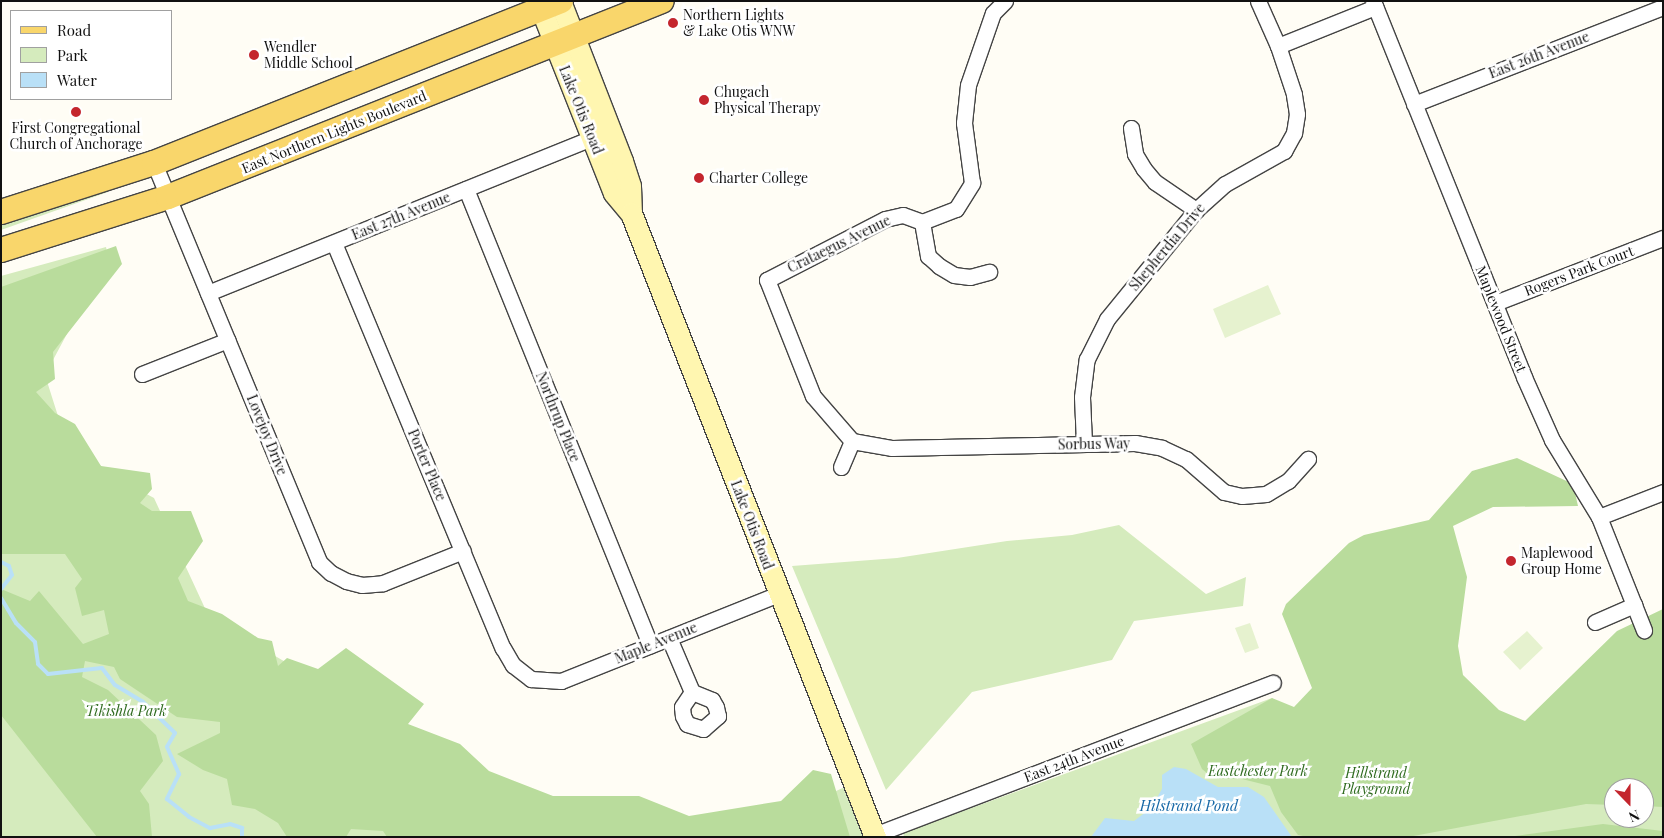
<!DOCTYPE html>
<html>
<head>
<meta charset="utf-8">
<style>
	body { margin:0 }
	#map { position:relative; width:1664px; height:838px; overflow:hidden; background:#fffdf5; font-family:"Playfair Display",serif }
	div>[style] { position:absolute }
	.green>* { inset:0; background:#d5ebbd }
	.forest>* { inset:0; background:#b9dc9c }
	.pitch>* { inset:0; background:#e6f2cf }
	.water>* { inset:0; background:#b9e0f7 }
	.stream>* { height:4px; margin:-2px; padding:0 2px; transform-origin:2px; border-radius:2px; background:#b9e0f7 }
	.roads { filter:drop-shadow(1px 0 #444) drop-shadow(-1px 0 #444) drop-shadow(0 1px #444) drop-shadow(0 -1px #444) }
	.minor>* { height:15px; margin:-7.5px; padding:0 7.5px; transform-origin:7.5px; border-radius:7.5px; background:#fff }
	.secondary>* { height:21px; margin:-10.5px; padding:0 10.5px; transform-origin:10.5px; border-radius:10.5px; background:#fff6b0 }
	.primary>* { height:24px; margin:-12px; padding:0 12px; transform-origin:12px; border-radius:12px; background:#f9d66b }
	.dots>* { width:14px; height:14px; translate:-50% -50%; box-sizing:border-box; border:2px solid #fff; border-radius:50% }
	span { translate:-50% -50%; white-space:nowrap; text-align:center; line-height:1.15; -webkit-text-stroke:5px #fff; paint-order:stroke }
	.poi-label { font-size:14px; color:#111 }
	.left { translate:0 -50%; text-align:left }
	.street-label { font-size:14px; color:#111 }
	.park-label { font-size:14px; color:#2f6b1f; font-style:italic }
	.water-label { font-size:15px; color:#1768a6; font-style:italic }
	.frame { position:absolute; inset:0; border:2px solid #111; pointer-events:none }
	.legend { position:absolute; left:10px; top:10px; width:162px; height:90px; box-sizing:border-box; background:#fff; border:1px solid #a0a0a0; margin:0; padding:6px 9px; list-style:none; font-size:15px; color:#111 }
	.legend li { display:flex; align-items:center; gap:10px; height:25px }
	.legend b { width:25px; border:1px solid #a0a0a0 }
	.north { position:absolute; left:1604px; top:778px; width:50px; height:50px; box-sizing:border-box; background:#fff; border:1px solid #a0a0a0; border-radius:50%; rotate:158deg; font-size:14px; font-weight:700; line-height:20px; text-align:center; color:#111 }
	.north::after { content:''; display:block; margin:auto; width:18px; height:22px; background:#c4262e; clip-path:polygon(50% 0,100% 100%,50% 72%,0 100%) }
</style>
</head>
<body>
<div id="map">
	<div class="green">
		<i style="clip-path:polygon(104px 184px,108px 192px,1px 230px,1px 216px)"></i>
		<i style="clip-path:polygon(106px 247px,108px 257px,45px 375px,64px 435px,113px 476px,154px 498px,209px 617px,472px 772px,537px 797px,757px 827px,847px 786px,870px 837px,1px 837px,1px 276px)"></i>
		<i style="clip-path:polygon(1119px 525px,1206px 594px,1246px 577px,1243px 606px,1134px 621px,1112px 660px,972px 692px,886px 790px,792px 566px,897px 558px,1007px 541px,1072px 535px)"></i>
		<i style="clip-path:polygon(evenodd,1663px 620px,1663px 837px,904px 837px,903px 833px,1272px 698px,1289px 713px,1534px 736px,1663px 620px,1614px 788px,1644px 788px,1644px 818px,1614px 818px,1614px 788px)"></i>
	</div>
	<div class="forest">
		<i style="clip-path:polygon(116px 246px,122px 264px,53px 352px,55px 379px,36px 392px,55px 413px,75px 424px,101px 466px,150px 473px,152px 489px,140px 503px,152px 511px,191px 511px,203px 541px,178px 578px,188px 601px,222px 614px,258px 638px,272px 641px,278px 666px,287px 658px,318px 669px,346px 648px,424px 704px,408px 724px,460px 744px,489px 771px,553px 796px,639px 796px,689px 816px,781px 801px,813px 770px,831px 774px,850px 837px,387px 837px,383px 831px,351px 829px,346px 837px,287px 837px,278px 823px,255px 809px,232px 805px,227px 779px,203px 770px,177px 754px,220px 733px,220px 722px,177px 717px,120px 679px,114px 667px,85px 661px,82px 677px,108px 690px,156px 735px,163px 761px,140px 791px,149px 804px,152px 837px,97px 837px,1px 715px,1px 589px,30px 601px,39px 591px,83px 644px,109px 634px,104px 610px,82px 616px,75px 588px,82px 579px,65px 554px,1px 554px,1px 287px)"></i>
		<i style="clip-path:polygon(1517px 458px,1573px 484px,1578px 506px,1493px 507px,1453px 526px,1467px 577px,1458px 646px,1463px 675px,1499px 710px,1525px 721px,1617px 631px,1663px 609px,1663px 807px,1644px 806px,1644px 788px,1614px 788px,1614px 805px,1586px 804px,1408px 837px,1308px 837px,1298px 835px,1281px 812px,1270px 786px,1242px 779px,1213px 778px,1202px 769px,1191px 744px,1272px 698px,1294px 707px,1312px 688px,1282px 614px,1286px 604px,1349px 543px,1364px 535px,1429px 520px,1472px 471px)"></i>
		<i style="clip-path:polygon(1603px 824px,1663px 831px,1663px 837px,1508px 837px)"></i>
	</div>
	<div class="pitch">
		<i style="clip-path:polygon(1268px 285px,1281px 314px,1225px 338px,1213px 309px)"></i>
		<i style="clip-path:polygon(1250px 623px,1259px 648px,1245px 653px,1235px 628px)"></i>
		<i style="clip-path:polygon(1527px 631px,1543px 648px,1520px 670px,1503px 652px)"></i>
	</div>
	<div class="water">
		<i style="clip-path:polygon(1174px 767px,1186px 769px,1218px 787px,1248px 787px,1264px 797px,1292px 837px,1091px 837px,1105px 818px,1134px 821px,1151px 808px,1162px 789px,1162px 775px)"></i>
	</div>
	<div class="stream">
		<i style="left:1px;top:562px;width:9px;rotate:27deg"></i>
		<i style="left:9px;top:566px;width:9px;rotate:72deg"></i>
		<i style="left:12px;top:575px;width:18px;rotate:128deg"></i>
		<i style="left:1px;top:598px;width:29px;rotate:59deg"></i>
		<i style="left:16px;top:623px;width:27px;rotate:45deg"></i>
		<i style="left:35px;top:642px;width:22px;rotate:82deg"></i>
		<i style="left:38px;top:664px;width:14px;rotate:45deg"></i>
		<i style="left:48px;top:674px;width:54px;rotate:-6.3deg"></i>
		<i style="left:102px;top:668px;width:21px;rotate:53deg"></i>
		<i style="left:115px;top:685px;width:31px;rotate:31deg"></i>
		<i style="left:142px;top:701px;width:46px;rotate:44.1deg"></i>
		<i style="left:175px;top:733px;width:16px;rotate:120deg"></i>
		<i style="left:167px;top:747px;width:30px;rotate:66deg"></i>
		<i style="left:179px;top:774px;width:28px;rotate:116deg"></i>
		<i style="left:167px;top:799px;width:28px;rotate:39deg"></i>
		<i style="left:189px;top:817px;width:24px;rotate:28deg"></i>
		<i style="left:210px;top:828px;width:20px;rotate:-11deg"></i>
		<i style="left:230px;top:824px;width:13px;rotate:18deg"></i>
		<i style="left:242px;top:828px;width:9px;rotate:90deg"></i>
	</div>
	<div class="roads">
		<div class="minor">
			<i style="left:1373px;top:1px;width:405px;rotate:68.1deg"></i>
			<i style="left:1524px;top:377px;width:69px;rotate:66deg"></i>
			<i style="left:1552px;top:440px;width:90px;rotate:58.6deg"></i>
			<i style="left:1599px;top:517px;width:122px;rotate:68.3deg"></i>
			<i style="left:1278px;top:46px;width:105px;rotate:-21.9deg"></i>
			<i style="left:1414px;top:104px;width:267px;rotate:-21.3deg"></i>
			<i style="left:1131px;top:128px;width:26px;rotate:81deg"></i>
			<i style="left:1135px;top:154px;width:17px;rotate:59deg"></i>
			<i style="left:1144px;top:169px;width:17px;rotate:50deg"></i>
			<i style="left:1155px;top:182px;width:50px;rotate:34.3deg"></i>
			<i style="left:154px;top:163px;width:432px;rotate:67.5deg"></i>
			<i style="left:319px;top:562px;width:16px;rotate:43deg"></i>
			<i style="left:331px;top:573px;width:17px;rotate:28deg"></i>
			<i style="left:346px;top:581px;width:16px;rotate:14deg"></i>
			<i style="left:362px;top:585px;width:21px;rotate:-5deg"></i>
			<i style="left:383px;top:583px;width:86px;rotate:-21.8deg"></i>
			<i style="left:466px;top:189px;width:492px;rotate:68deg"></i>
			<i style="left:922px;top:222px;width:35px;rotate:80deg"></i>
			<i style="left:928px;top:256px;width:15px;rotate:42deg"></i>
			<i style="left:939px;top:266px;width:17px;rotate:31deg"></i>
			<i style="left:954px;top:275px;width:16px;rotate:7deg"></i>
			<i style="left:970px;top:277px;width:20px;rotate:-15deg"></i>
			<i style="left:334px;top:243px;width:439px;rotate:67.4deg"></i>
			<i style="left:503px;top:648px;width:20px;rotate:60deg"></i>
			<i style="left:513px;top:665px;width:23px;rotate:38deg"></i>
			<i style="left:531px;top:679px;width:30px;rotate:4deg"></i>
			<i style="left:561px;top:681px;width:235px;rotate:-21.8deg"></i>
			<i style="left:208px;top:293px;width:414px;rotate:-22deg"></i>
			<i style="left:1495px;top:303px;width:180px;rotate:-21.2deg"></i>
			<i style="left:142px;top:374px;width:92px;rotate:-21.6deg"></i>
			<i style="left:852px;top:441px;width:60px;rotate:-130.9deg"></i>
			<i style="left:813px;top:396px;width:125px;rotate:-111.6deg"></i>
			<i style="left:767px;top:280px;width:133px;rotate:-27.3deg"></i>
			<i style="left:885px;top:219px;width:18px;rotate:-13deg"></i>
			<i style="left:903px;top:215px;width:20px;rotate:20deg"></i>
			<i style="left:922px;top:222px;width:36px;rotate:-21deg"></i>
			<i style="left:956px;top:209px;width:31px;rotate:-58deg"></i>
			<i style="left:972px;top:183px;width:61px;rotate:-97.6deg"></i>
			<i style="left:964px;top:123px;width:38px;rotate:-84deg"></i>
			<i style="left:968px;top:85px;width:76px;rotate:-70.9deg"></i>
			<i style="left:993px;top:13px;width:17px;rotate:-45deg"></i>
			<i style="left:1084px;top:443px;width:46px;rotate:-92.5deg"></i>
			<i style="left:1082px;top:397px;width:38px;rotate:-83deg"></i>
			<i style="left:1087px;top:359px;width:45px;rotate:-63.4deg"></i>
			<i style="left:1107px;top:319px;width:141px;rotate:-50.8deg"></i>
			<i style="left:1196px;top:210px;width:39px;rotate:-42deg"></i>
			<i style="left:1225px;top:184px;width:68px;rotate:-29.2deg"></i>
			<i style="left:1284px;top:151px;width:21px;rotate:-61deg"></i>
			<i style="left:1294px;top:133px;width:19px;rotate:-81deg"></i>
			<i style="left:1297px;top:114px;width:20px;rotate:-99deg"></i>
			<i style="left:1294px;top:94px;width:51px;rotate:-108.4deg"></i>
			<i style="left:1278px;top:46px;width:49px;rotate:-114deg"></i>
			<i style="left:841px;top:467px;width:28px;rotate:-67deg"></i>
			<i style="left:852px;top:441px;width:41px;rotate:9.9deg"></i>
			<i style="left:892px;top:448px;width:243px;rotate:-1.2deg"></i>
			<i style="left:1135px;top:443px;width:27px;rotate:10deg"></i>
			<i style="left:1162px;top:448px;width:26px;rotate:25deg"></i>
			<i style="left:1186px;top:459px;width:50px;rotate:41deg"></i>
			<i style="left:1224px;top:492px;width:18px;rotate:13deg"></i>
			<i style="left:1242px;top:496px;width:24px;rotate:-5deg"></i>
			<i style="left:1266px;top:494px;width:26px;rotate:-31deg"></i>
			<i style="left:1288px;top:481px;width:30px;rotate:-48deg"></i>
			<i style="left:1599px;top:517px;width:69px;rotate:-21.3deg"></i>
			<i style="left:1595px;top:622px;width:43px;rotate:-23.6deg"></i>
			<i style="left:669px;top:638px;width:59px;rotate:66.9deg"></i>
			<i style="left:692px;top:692px;width:18px;rotate:124deg"></i>
			<i style="left:682px;top:707px;width:9px;rotate:84deg"></i>
			<i style="left:683px;top:716px;width:9px;rotate:63deg"></i>
			<i style="left:687px;top:724px;width:17px;rotate:17deg"></i>
			<i style="left:703px;top:729px;width:20px;rotate:-41deg"></i>
			<i style="left:718px;top:716px;width:9px;rotate:-103deg"></i>
			<i style="left:716px;top:707px;width:8px;rotate:-120deg"></i>
			<i style="left:712px;top:700px;width:22px;rotate:-158deg"></i>
			<i style="left:874px;top:835px;width:427px;rotate:-20.9deg"></i>
		</div>
		<div class="secondary">
			<i style="left:538px;top:1px;width:206px;rotate:68.4deg"></i>
			<i style="left:614px;top:193px;width:26px;rotate:50deg"></i>
			<i style="left:560px;top:1px;width:172px;rotate:68.8deg"></i>
			<i style="left:622px;top:161px;width:26px;rotate:72deg"></i>
			<i style="left:630px;top:186px;width:27px;rotate:88deg"></i>
			<i style="left:631px;top:213px;width:670px;rotate:68.64deg"></i>
		</div>
		<div class="primary">
			<i style="left:1px;top:212px;width:161px;rotate:-17.8deg"></i>
			<i style="left:154px;top:163px;width:438px;rotate:-21.7deg"></i>
			<i style="left:1px;top:250px;width:175px;rotate:-17.6deg"></i>
			<i style="left:168px;top:197px;width:531px;rotate:-21.64deg"></i>
		</div>
	</div>
	<div class="dots">
		<i style="left:673px;top:23px;background:#c4262e"></i>
		<i style="left:254px;top:55px;background:#c4262e"></i>
		<i style="left:704px;top:100px;background:#c4262e"></i>
		<i style="left:76px;top:112px;background:#c4262e"></i>
		<i style="left:699px;top:178px;background:#c4262e"></i>
		<i style="left:1511px;top:561px;background:#c4262e"></i>
	</div>
	<div class="poi-label">
		<span class="left" style="left:683px;top:23px">Northern Lights<br>&amp; Lake Otis WNW</span>
		<span class="left" style="left:264px;top:55px">Wendler<br>Middle School</span>
		<span class="left" style="left:714px;top:100px">Chugach<br>Physical Therapy</span>
		<span style="left:76px;top:136px">First Congregational<br>Church of Anchorage</span>
		<span class="left" style="left:709px;top:178px">Charter College</span>
		<span class="left" style="left:1521px;top:561px">Maplewood<br>Group Home</span>
	</div>
	<div class="street-label">
		<span style="left:1539px;top:55px;rotate:-21deg">East 26th Avenue</span>
		<span style="left:581px;top:110px;rotate:68deg">Lake Otis Road</span>
		<span style="left:334px;top:132px;rotate:-22deg">East Northern Lights Boulevard</span>
		<span style="left:401px;top:216px;rotate:-22deg">East 27th Avenue</span>
		<span style="left:839px;top:244px;rotate:-26deg">Crataegus Avenue</span>
		<span style="left:1167px;top:247px;rotate:-50deg">Shepherdia Drive</span>
		<span style="left:1579px;top:271px;rotate:-21deg">Rogers Park Court</span>
		<span style="left:1501px;top:319px;rotate:68deg">Maplewood Street</span>
		<span style="left:558px;top:417px;rotate:68deg">Northrup Place</span>
		<span style="left:267px;top:435px;rotate:68deg">Lovejoy Drive</span>
		<span style="left:1094px;top:444px;rotate:-1deg">Sorbus Way</span>
		<span style="left:427px;top:465px;rotate:67deg">Porter Place</span>
		<span style="left:752px;top:525px;rotate:69deg">Lake Otis Road</span>
		<span style="left:656px;top:643px;rotate:-22deg">Maple Avenue</span>
		<span style="left:1074px;top:759px;rotate:-21deg">East 24th Avenue</span>
	</div>
	<div class="park-label">
		<span style="left:126px;top:711px">Tikishla Park</span>
		<span style="left:1258px;top:771px">Eastchester Park</span>
		<span style="left:1376px;top:781px">Hillstrand<br>Playground</span>
	</div>
	<div class="water-label">
		<span style="left:1189px;top:806px">Hilstrand Pond</span>
	</div>
	<div class="frame"></div>
	<ul class="legend">
	<li><b style="height:6px;background:#f9d66b"></b>Road</li>
	<li><b style="height:14px;background:#d5ebbd"></b>Park</li>
	<li><b style="height:14px;background:#b9e0f7"></b>Water</li>
	</ul>
	<div class="north">N</div>
</div>
</body>
</html>
